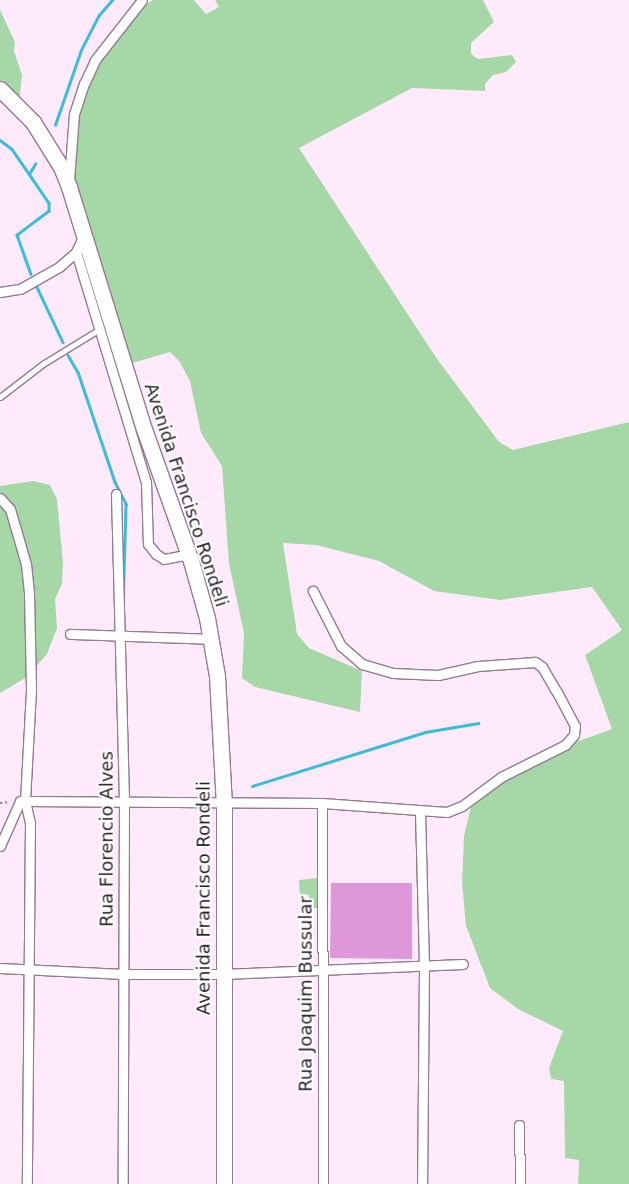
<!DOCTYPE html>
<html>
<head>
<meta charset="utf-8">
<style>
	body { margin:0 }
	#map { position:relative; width:629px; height:1184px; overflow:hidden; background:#ffeafc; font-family:"DejaVu Sans",sans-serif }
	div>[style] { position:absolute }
	.green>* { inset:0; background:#a5d8a6 }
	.stream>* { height:2.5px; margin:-1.25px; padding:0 1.25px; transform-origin:1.25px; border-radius:1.25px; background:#39bdde }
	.building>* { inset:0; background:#de97d9 }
	.path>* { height:2px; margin-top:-1px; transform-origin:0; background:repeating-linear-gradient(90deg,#948592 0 2.5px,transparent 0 5px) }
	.roads { filter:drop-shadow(1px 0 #927a8f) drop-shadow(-1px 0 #927a8f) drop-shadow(0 1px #927a8f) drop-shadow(0 -1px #927a8f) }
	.service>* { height:4.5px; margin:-2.25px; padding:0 2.25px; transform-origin:2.25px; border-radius:2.25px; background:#fff }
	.minor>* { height:9px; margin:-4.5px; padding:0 4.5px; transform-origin:4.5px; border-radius:4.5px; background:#fff }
	.primary>* { height:15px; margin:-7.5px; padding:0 7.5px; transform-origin:7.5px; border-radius:7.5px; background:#fff }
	span { translate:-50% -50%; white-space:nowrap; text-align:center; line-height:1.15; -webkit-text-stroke:4px #fff; paint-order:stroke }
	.street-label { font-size:18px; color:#281f27 }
</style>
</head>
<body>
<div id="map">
	<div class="green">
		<i style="clip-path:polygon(153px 0,194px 0,206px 14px,219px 7px,215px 0,483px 0,494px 22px,471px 43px,471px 54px,478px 59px,512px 55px,516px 62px,506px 72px,493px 75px,485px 84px,485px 91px,412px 88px,299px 148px,435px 356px,499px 442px,513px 450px,629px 422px,629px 1184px,578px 1184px,579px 1160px,565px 1158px,564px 1081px,551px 1079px,549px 1068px,563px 1031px,518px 1009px,490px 988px,466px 926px,462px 883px,464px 836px,474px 794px,554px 750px,612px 729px,585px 655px,622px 630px,592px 587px,500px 600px,434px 591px,379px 561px,316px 545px,283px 543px,297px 634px,309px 648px,362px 671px,360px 712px,255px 687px,242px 678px,244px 633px,229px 564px,222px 466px,201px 433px,190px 381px,179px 361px,170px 352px,129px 364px,68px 176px,79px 97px,85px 74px,134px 13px)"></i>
		<i style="clip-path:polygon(0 10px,15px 42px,14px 51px,22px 75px,19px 104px,0 88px)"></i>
		<i style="clip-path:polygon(33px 481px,50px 485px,57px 499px,63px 563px,62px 584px,55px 599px,57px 628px,47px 654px,27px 677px,0 693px,0 486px)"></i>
		<i style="clip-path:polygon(318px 878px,320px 908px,309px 908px,309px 895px,300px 895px,299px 880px)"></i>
	</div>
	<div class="stream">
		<i style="left:55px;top:125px;width:79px;rotate:-70.9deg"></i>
		<i style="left:81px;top:50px;width:39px;rotate:-63deg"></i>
		<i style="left:99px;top:15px;width:20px;rotate:-49deg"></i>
		<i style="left:0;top:140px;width:15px;rotate:37deg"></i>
		<i style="left:12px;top:149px;width:65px;rotate:55.6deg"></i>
		<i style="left:49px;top:203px;width:8px;rotate:90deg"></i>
		<i style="left:49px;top:211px;width:40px;rotate:143deg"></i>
		<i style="left:17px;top:235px;width:41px;rotate:70.3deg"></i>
		<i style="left:29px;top:174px;width:12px;rotate:-59deg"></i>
		<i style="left:36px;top:285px;width:63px;rotate:64.7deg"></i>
		<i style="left:68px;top:355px;width:20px;rotate:60deg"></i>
		<i style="left:78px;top:372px;width:116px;rotate:71.4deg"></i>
		<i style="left:115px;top:482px;width:25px;rotate:63deg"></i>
		<i style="left:126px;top:504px;width:108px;rotate:91.6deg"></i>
		<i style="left:252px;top:786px;width:181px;rotate:-17.3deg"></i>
		<i style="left:425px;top:732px;width:54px;rotate:-9.6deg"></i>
	</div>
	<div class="building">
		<i style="clip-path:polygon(331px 883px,412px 883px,412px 959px,330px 958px)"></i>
	</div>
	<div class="path">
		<i style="left:0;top:803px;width:10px;rotate:-6deg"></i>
	</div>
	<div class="roads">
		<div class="service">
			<i style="left:0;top:397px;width:54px;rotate:-37.5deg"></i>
			<i style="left:43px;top:364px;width:67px;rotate:-31.6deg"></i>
		</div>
		<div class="minor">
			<i style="left:69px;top:180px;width:66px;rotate:-85.7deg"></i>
			<i style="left:74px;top:114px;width:32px;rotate:-72deg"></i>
			<i style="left:84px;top:84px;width:26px;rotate:-65deg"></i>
			<i style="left:95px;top:60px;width:76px;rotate:-51.9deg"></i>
			<i style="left:76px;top:252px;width:240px;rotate:73.1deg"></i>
			<i style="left:146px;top:482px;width:62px;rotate:88.2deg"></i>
			<i style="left:148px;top:544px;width:13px;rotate:51deg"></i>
			<i style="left:156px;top:554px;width:9px;rotate:32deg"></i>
			<i style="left:164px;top:559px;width:25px;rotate:-11deg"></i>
			<i style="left:0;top:292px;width:20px;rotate:-9deg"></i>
			<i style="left:20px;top:289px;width:45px;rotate:-29.4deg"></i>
			<i style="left:59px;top:267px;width:23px;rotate:-41deg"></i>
			<i style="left:76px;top:252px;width:19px;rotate:-65deg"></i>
			<i style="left:116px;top:494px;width:310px;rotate:88.5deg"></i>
			<i style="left:124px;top:804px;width:380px;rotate:90.2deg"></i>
			<i style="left:0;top:498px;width:15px;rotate:48deg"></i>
			<i style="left:10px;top:509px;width:18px;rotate:74deg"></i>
			<i style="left:15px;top:526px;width:40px;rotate:74deg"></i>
			<i style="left:26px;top:564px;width:29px;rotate:84deg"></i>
			<i style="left:29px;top:593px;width:97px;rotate:88.8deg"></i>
			<i style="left:31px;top:690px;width:111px;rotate:93.1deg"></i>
			<i style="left:25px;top:801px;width:22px;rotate:77deg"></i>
			<i style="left:30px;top:822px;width:362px;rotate:90.5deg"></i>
			<i style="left:70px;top:634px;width:141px;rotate:2deg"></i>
			<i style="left:322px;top:803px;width:381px;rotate:89.8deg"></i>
			<i style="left:420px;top:812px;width:154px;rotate:88.5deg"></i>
			<i style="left:424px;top:966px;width:218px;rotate:90.5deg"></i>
			<i style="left:0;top:846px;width:49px;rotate:-66deg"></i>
			<i style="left:20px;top:801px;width:5px"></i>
			<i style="left:25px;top:801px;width:297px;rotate:0.4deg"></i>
			<i style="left:322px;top:803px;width:125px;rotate:4.1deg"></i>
			<i style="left:447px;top:812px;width:16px;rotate:-22deg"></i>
			<i style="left:462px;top:806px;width:49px;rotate:-36.6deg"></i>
			<i style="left:501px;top:777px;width:72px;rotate:-26.6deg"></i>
			<i style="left:565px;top:745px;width:13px;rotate:-48deg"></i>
			<i style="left:574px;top:735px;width:9px;rotate:-84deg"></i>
			<i style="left:575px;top:726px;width:40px;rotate:-118deg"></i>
			<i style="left:556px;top:691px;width:28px;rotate:-120deg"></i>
			<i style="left:542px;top:667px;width:9px;rotate:-144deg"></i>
			<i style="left:535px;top:662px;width:57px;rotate:176deg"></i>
			<i style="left:478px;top:666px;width:41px;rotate:167.3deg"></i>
			<i style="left:438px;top:675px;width:45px;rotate:-177.5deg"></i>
			<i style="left:393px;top:673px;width:32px;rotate:-164deg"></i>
			<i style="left:362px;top:664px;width:28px;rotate:-139deg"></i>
			<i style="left:341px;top:646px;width:62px;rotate:-117deg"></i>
			<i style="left:0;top:968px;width:124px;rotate:2.8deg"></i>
			<i style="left:124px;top:974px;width:99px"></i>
			<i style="left:223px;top:974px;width:240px;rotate:-2.4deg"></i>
			<i style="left:519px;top:1125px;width:59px;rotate:89deg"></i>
		</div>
		<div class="primary">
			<i style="left:0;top:89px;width:47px;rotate:45deg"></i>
			<i style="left:33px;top:122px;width:53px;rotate:58.1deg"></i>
			<i style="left:61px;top:167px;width:22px;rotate:68deg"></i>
			<i style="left:69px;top:187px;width:253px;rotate:72.8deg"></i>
			<i style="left:144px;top:429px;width:140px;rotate:70.4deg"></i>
			<i style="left:191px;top:561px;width:59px;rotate:74.3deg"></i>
			<i style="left:207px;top:618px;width:59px;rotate:80.2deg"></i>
			<i style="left:217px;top:676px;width:129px;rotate:86.9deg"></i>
			<i style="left:224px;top:805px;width:379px;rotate:90deg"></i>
		</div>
	</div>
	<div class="street-label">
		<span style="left:186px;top:495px;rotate:72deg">Avenida Francisco Rondeli</span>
		<span style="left:107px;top:839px;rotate:-90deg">Rua Florencio Alves</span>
		<span style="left:204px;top:898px;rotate:-90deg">Avenida Francisco Rondeli</span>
		<span style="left:306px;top:994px;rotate:-90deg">Rua Joaquim Bussular</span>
	</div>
</div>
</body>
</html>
